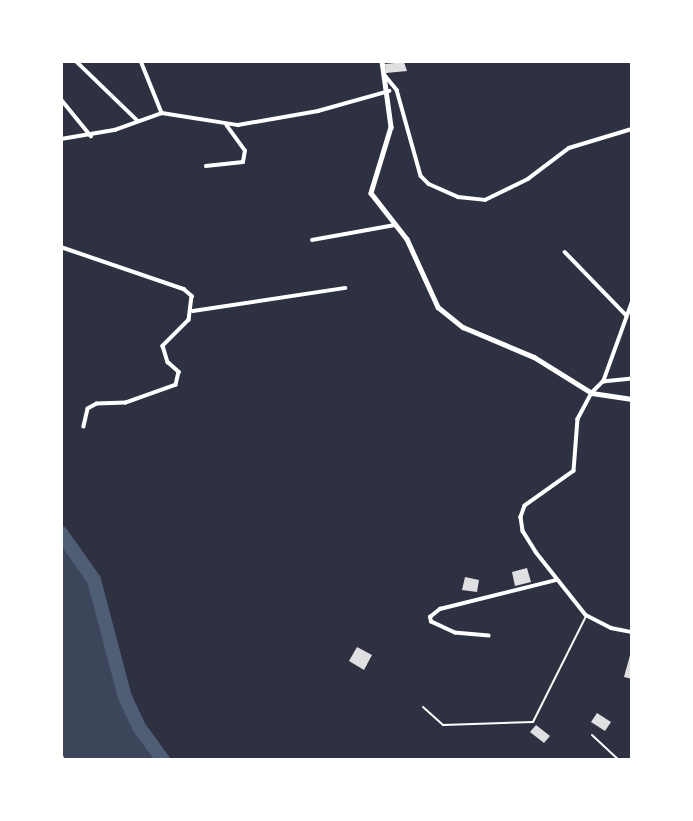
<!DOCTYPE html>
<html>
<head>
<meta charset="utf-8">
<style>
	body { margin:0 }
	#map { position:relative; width:693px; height:821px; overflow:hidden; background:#2d3142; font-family:Helvetica,sans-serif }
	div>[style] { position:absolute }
	.green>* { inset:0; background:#3c4559 }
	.river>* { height:14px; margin:-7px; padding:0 7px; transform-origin:7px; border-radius:7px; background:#4f5d75 }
	.building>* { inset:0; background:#e0e0e3 }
	.service>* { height:2px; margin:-1px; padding:0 1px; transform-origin:1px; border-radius:1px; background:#fff }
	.minor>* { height:3.5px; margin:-1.75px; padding:0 1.75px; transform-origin:1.75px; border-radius:1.75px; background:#fff }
	.tertiary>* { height:4.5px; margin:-2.25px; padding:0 2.25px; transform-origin:2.25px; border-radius:2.25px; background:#fff }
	span { translate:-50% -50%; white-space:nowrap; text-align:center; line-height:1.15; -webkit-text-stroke:7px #fff; paint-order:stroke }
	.frame { position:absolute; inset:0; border:63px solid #fff; pointer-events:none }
</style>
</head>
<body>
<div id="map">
	<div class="green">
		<i style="clip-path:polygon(61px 533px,94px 580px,124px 697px,139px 727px,163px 760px,61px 760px)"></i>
	</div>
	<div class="river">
		<i style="left:61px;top:533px;width:57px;rotate:54.9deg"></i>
		<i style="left:94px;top:580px;width:121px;rotate:75.2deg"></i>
		<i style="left:125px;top:697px;width:33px;rotate:65deg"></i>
		<i style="left:139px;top:727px;width:41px;rotate:54deg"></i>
	</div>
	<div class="building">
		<i style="clip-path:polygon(404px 62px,407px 71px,386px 73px,385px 64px)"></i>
		<i style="clip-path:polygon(527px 568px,531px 582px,515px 586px,512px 572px)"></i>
		<i style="clip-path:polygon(465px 577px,479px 580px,477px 592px,462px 590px)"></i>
		<i style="clip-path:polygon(357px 647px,372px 655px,364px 670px,349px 661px)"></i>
		<i style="clip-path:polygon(632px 648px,632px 679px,624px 677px)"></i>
		<i style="clip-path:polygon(597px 713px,611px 722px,605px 731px,591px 722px)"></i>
		<i style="clip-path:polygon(536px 725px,550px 736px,544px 743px,530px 732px)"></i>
	</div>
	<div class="service">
		<i style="left:423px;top:707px;width:27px;rotate:42deg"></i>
		<i style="left:443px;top:725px;width:90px;rotate:-1.9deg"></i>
		<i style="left:533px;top:722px;width:119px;rotate:-63.4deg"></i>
		<i style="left:592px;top:735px;width:37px;rotate:43deg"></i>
	</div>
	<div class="minor">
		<i style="left:76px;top:61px;width:85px;rotate:44deg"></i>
		<i style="left:141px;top:61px;width:56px;rotate:68deg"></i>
		<i style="left:384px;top:74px;width:21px;rotate:51deg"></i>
		<i style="left:397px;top:90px;width:89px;rotate:74.4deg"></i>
		<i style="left:421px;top:176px;width:11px;rotate:45deg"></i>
		<i style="left:429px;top:184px;width:32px;rotate:24deg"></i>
		<i style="left:458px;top:197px;width:27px;rotate:6deg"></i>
		<i style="left:485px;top:200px;width:48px;rotate:-26deg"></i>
		<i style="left:528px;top:179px;width:51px;rotate:-37.1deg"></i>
		<i style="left:569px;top:148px;width:66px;rotate:-16.8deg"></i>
		<i style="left:61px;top:99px;width:48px;rotate:51deg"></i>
		<i style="left:61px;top:139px;width:55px;rotate:-9.5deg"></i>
		<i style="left:115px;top:130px;width:50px;rotate:-19.9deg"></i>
		<i style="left:162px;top:113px;width:77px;rotate:9deg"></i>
		<i style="left:238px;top:125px;width:81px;rotate:-9.9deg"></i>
		<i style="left:318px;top:111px;width:74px;rotate:-15.7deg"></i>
		<i style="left:206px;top:166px;width:37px;rotate:-6deg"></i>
		<i style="left:243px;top:162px;width:11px;rotate:-80deg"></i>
		<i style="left:245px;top:151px;width:31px;rotate:-126deg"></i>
		<i style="left:312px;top:240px;width:84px;rotate:-10.2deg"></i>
		<i style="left:61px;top:247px;width:130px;rotate:18.9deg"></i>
		<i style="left:184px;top:289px;width:11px;rotate:41deg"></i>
		<i style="left:192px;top:296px;width:24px;rotate:97deg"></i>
		<i style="left:189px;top:320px;width:37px;rotate:135deg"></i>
		<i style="left:163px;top:346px;width:17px;rotate:73deg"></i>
		<i style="left:168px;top:362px;width:15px;rotate:42deg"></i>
		<i style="left:179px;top:372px;width:13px;rotate:103deg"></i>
		<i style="left:176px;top:385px;width:53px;rotate:160.2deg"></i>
		<i style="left:126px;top:403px;width:29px;rotate:178deg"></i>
		<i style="left:97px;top:404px;width:10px;rotate:151deg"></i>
		<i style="left:88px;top:409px;width:18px;rotate:103deg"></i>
		<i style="left:565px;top:252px;width:88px;rotate:45.9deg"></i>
		<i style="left:193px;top:311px;width:154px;rotate:-8.6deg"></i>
		<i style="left:632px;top:379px;width:29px;rotate:174deg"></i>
		<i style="left:603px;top:382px;width:16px;rotate:135deg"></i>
		<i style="left:592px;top:393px;width:30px;rotate:118deg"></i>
		<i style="left:578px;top:419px;width:52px;rotate:94.4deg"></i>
		<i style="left:574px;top:471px;width:60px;rotate:144.5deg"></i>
		<i style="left:525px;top:506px;width:12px;rotate:110deg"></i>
		<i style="left:521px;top:517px;width:14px;rotate:82deg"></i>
		<i style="left:523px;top:531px;width:25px;rotate:58deg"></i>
		<i style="left:536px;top:552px;width:80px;rotate:51.6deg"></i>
		<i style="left:586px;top:615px;width:28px;rotate:27deg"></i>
		<i style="left:611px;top:628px;width:21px;rotate:11deg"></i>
		<i style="left:603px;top:382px;width:85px;rotate:-70.1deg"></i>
		<i style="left:489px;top:636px;width:34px;rotate:-175deg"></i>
		<i style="left:455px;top:633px;width:26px;rotate:-155deg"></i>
		<i style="left:431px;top:622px;width:5px;rotate:-101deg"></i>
		<i style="left:430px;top:617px;width:13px;rotate:-39deg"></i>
		<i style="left:440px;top:609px;width:120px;rotate:-14deg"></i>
		<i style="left:61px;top:754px;width:6px;rotate:72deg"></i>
	</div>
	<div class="tertiary">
		<i style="left:382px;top:61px;width:67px;rotate:82.2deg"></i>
		<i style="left:391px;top:127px;width:69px;rotate:106.9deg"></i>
		<i style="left:371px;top:193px;width:58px;rotate:52deg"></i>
		<i style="left:407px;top:239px;width:75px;rotate:65.5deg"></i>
		<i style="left:438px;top:307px;width:32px;rotate:39deg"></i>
		<i style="left:463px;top:327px;width:77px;rotate:22.9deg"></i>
		<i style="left:534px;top:357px;width:68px;rotate:31.8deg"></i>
		<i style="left:592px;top:393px;width:40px;rotate:8.5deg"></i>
	</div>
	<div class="frame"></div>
</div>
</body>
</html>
